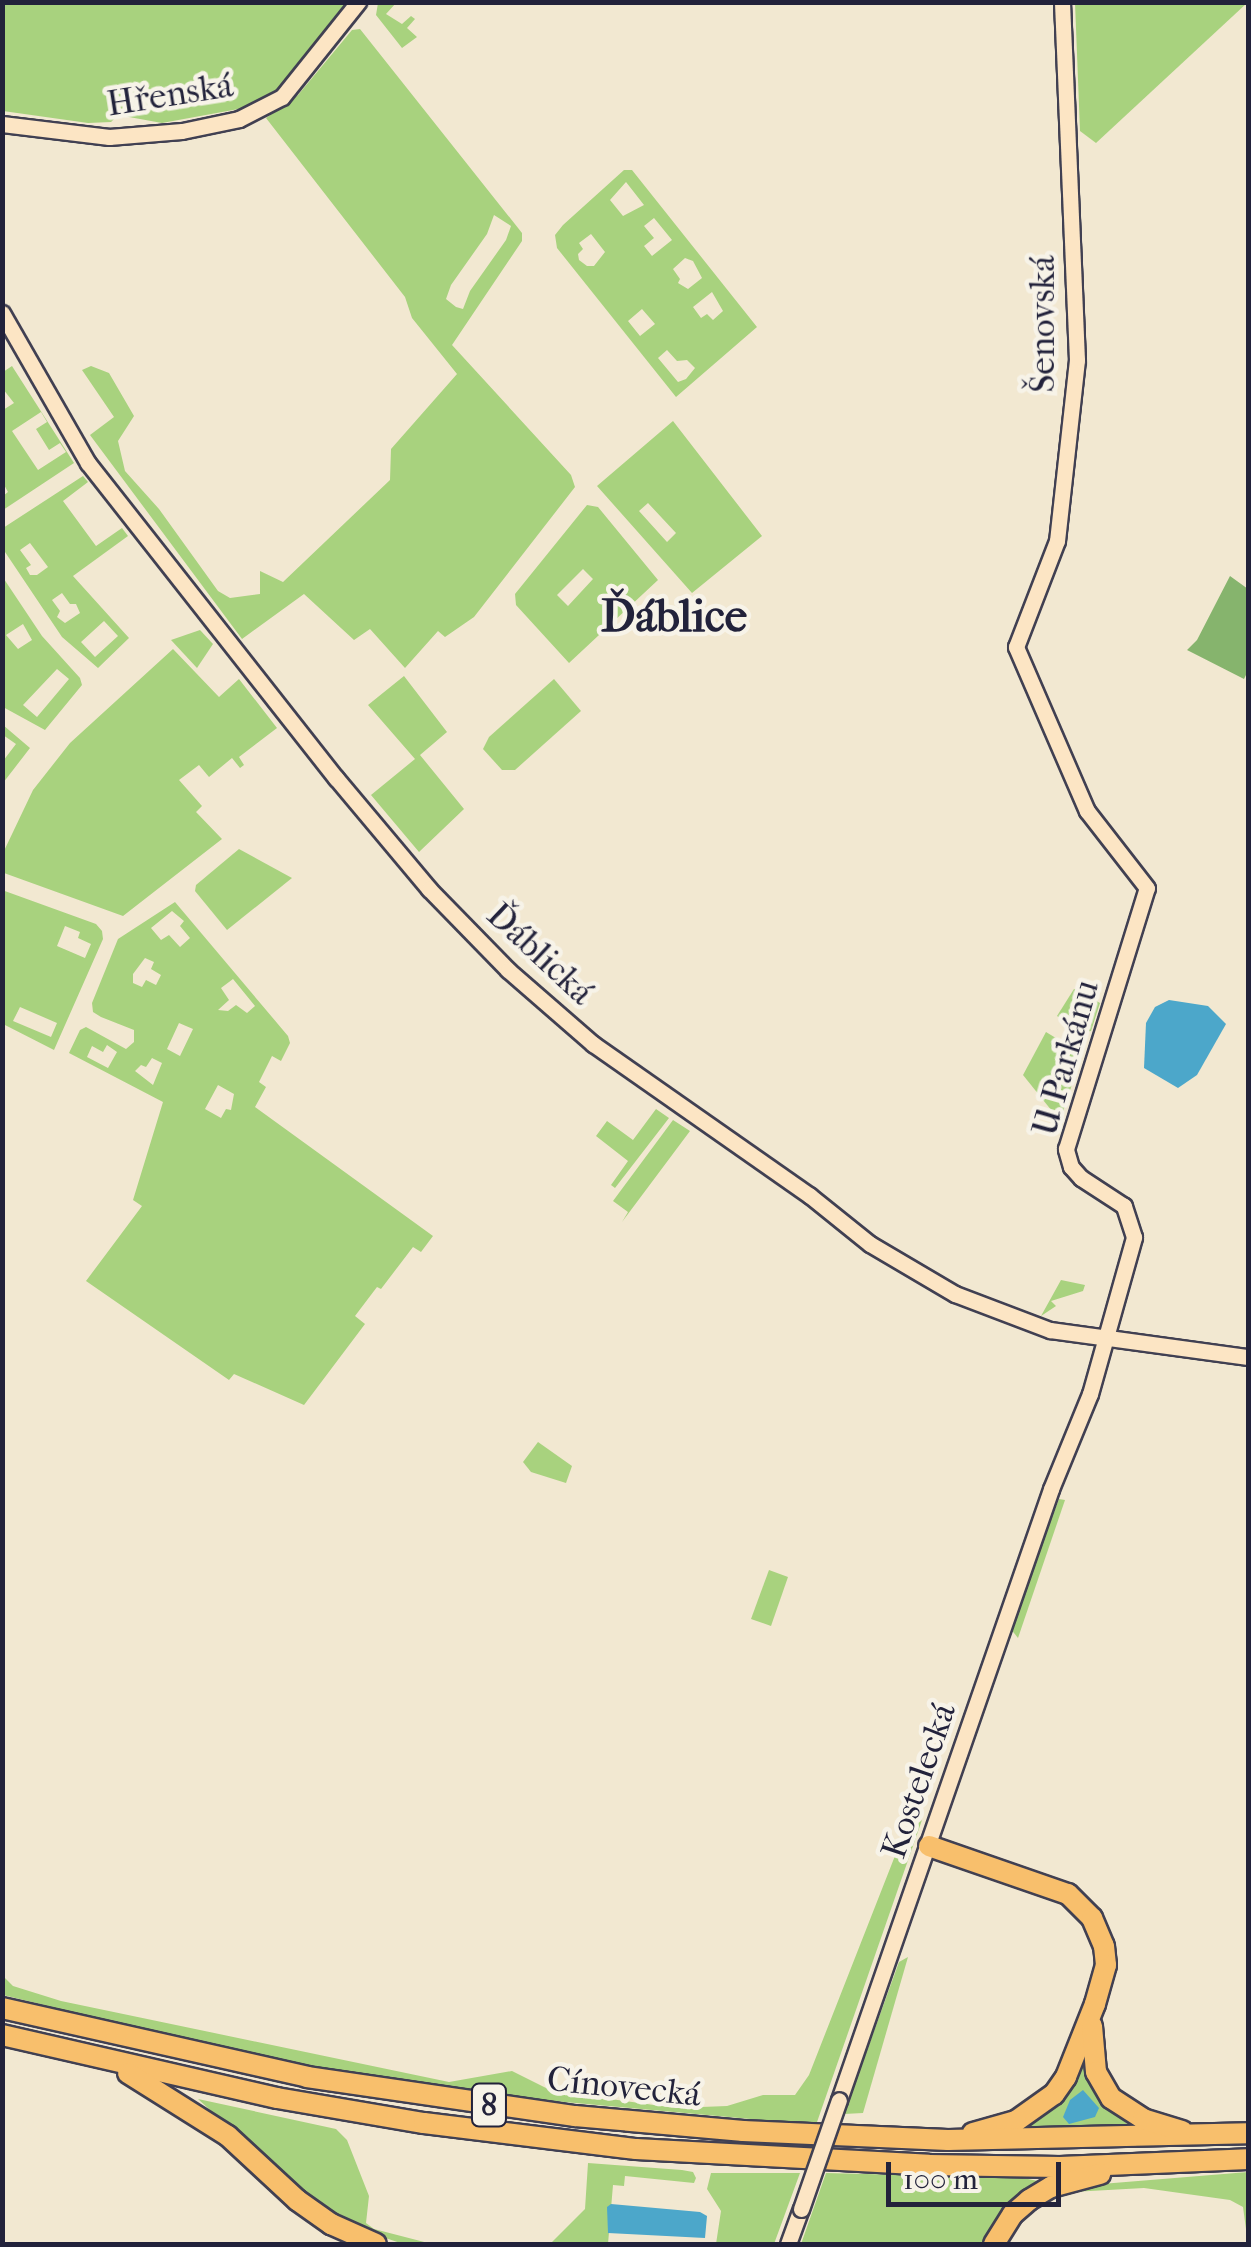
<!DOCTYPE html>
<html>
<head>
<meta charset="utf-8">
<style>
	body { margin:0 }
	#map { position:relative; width:1251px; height:2247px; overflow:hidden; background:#f2e8d1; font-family:"IM FELL French Canon",serif }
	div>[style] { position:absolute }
	.green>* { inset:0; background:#a8d27e }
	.forest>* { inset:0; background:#86b46d }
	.water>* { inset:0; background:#4ca7ca }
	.roads { filter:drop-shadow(2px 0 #414052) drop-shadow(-2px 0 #414052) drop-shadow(0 2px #414052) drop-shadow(0 -2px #414052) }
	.secondary>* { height:15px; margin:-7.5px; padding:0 7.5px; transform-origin:7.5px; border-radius:7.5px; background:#fce5c4 }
	.highway>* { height:20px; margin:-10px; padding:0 10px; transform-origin:10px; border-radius:10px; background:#f8bf6c }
	.bridges { filter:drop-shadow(2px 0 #414052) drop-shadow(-2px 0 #414052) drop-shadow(0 2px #414052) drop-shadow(0 -2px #414052) }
	.secondary-bridge>* { height:15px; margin:-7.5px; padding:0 7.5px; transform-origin:7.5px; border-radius:7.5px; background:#fce5c4 }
	span { translate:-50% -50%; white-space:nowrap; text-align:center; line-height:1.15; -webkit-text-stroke:9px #f7f3e8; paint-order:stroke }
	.shield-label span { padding:2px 8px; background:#f7f3e8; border:2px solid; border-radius:8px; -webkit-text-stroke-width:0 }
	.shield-label { font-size:32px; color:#22223b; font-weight:700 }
	.street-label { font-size:35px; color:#22223b }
	.district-label { font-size:45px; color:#22223b; font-weight:700 }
	.frame { position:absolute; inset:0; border:5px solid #22223b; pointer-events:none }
	.scale { position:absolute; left:886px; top:2162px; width:175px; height:45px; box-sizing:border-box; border:5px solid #22223b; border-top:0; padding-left:12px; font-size:30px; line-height:35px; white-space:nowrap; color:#22223b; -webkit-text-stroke:8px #f7f3e8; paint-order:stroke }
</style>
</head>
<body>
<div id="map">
	<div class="green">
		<i style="clip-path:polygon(2px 3px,348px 3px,277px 90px,244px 108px,162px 123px,118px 115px,111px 122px,88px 123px,3px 111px)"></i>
		<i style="clip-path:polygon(378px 3px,396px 3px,386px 14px,402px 24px,411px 16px,415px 19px,407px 28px,417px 37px,402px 48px,376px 15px)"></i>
		<i style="clip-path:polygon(1075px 3px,1075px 2px,1247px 3px,1096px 143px,1080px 131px)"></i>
		<i style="clip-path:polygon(evenodd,360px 29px,522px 233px,522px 241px,452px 345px,571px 475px,575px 487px,474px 617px,445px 637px,438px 631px,405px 668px,370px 629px,354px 640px,304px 594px,242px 639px,90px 435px,114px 417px,82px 370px,91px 366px,109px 373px,134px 416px,118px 441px,125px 471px,159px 509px,218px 591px,230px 598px,260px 594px,260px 571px,283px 582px,390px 480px,391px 449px,457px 374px,412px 318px,405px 297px,266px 118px,298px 95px,352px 30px,360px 29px,494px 215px,511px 226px,506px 240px,470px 291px,463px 309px,456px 307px,446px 299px,451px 285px,487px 234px,494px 215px)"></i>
		<i style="clip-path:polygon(evenodd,624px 170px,632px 170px,757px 327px,676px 397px,557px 248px,555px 235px,563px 225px,624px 170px,626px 182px,644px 205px,623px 216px,610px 200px,626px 182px,624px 170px,654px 218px,672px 240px,652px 256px,644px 246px,654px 238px,644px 226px,654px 218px,624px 170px,591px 234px,605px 252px,594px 266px,587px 266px,579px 260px,578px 254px,583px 249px,579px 243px,591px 234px,624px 170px,685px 258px,693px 261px,702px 278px,688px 289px,678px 283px,680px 279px,673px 269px,685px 258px,624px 170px,712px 292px,723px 311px,713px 320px,707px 314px,701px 318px,693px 307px,712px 292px,624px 170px,642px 309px,655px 324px,640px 336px,628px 321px,642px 309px,624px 170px,667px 350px,677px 361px,687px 360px,695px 368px,686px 379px,678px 382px,658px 358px,667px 350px)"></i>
		<i style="clip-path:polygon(evenodd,12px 366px,74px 463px,3px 510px,3px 496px,8px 492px,3px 483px,3px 410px,14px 403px,3px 389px,3px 372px,12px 366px,41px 412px,47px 422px,36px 429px,49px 450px,60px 443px,66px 452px,38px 470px,12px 431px,41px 412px)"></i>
		<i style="clip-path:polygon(evenodd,673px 421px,762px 536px,692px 593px,597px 486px,673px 421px,648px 503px,676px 533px,667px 542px,639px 511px,648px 503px)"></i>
		<i style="clip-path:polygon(evenodd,83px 476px,88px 482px,63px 501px,96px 546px,122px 528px,128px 536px,73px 576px,129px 638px,98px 668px,62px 637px,3px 549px,3px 528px,83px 476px,30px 543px,48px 567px,37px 575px,30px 575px,26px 568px,31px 565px,20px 550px,30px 543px,83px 476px,62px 593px,70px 604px,76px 604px,80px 613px,65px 623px,57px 617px,60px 611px,52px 600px,62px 593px,83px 476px,104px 621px,118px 636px,95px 657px,81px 642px,104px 621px)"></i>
		<i style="clip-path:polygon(evenodd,587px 505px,598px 507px,658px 580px,569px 663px,516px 605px,515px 594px,587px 505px,583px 569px,593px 579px,568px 606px,557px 595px,583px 569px)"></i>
		<i style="clip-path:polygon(evenodd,2px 576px,42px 636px,80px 678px,82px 685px,45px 730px,3px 707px,2px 576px,23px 624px,32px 640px,18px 649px,6px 635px,23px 624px,2px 576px,57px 669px,69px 679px,37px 717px,23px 705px,57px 669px)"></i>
		<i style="clip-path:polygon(200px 630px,213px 644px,197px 668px,171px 640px)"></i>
		<i style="clip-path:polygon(173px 649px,219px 697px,239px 679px,277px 728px,239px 757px,244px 765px,240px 768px,232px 758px,209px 777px,199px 765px,179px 780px,202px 806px,196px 812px,222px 839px,123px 916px,4px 873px,3px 853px,33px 790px,70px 743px)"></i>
		<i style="clip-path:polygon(404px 676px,447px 732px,420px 755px,464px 809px,419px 852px,371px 795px,415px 759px,368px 705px)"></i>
		<i style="clip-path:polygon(554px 679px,581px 711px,515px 770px,502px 770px,483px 749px,489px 737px)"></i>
		<i style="clip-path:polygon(3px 725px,30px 748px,3px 783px,3px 761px,16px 744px,3px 735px)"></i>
		<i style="clip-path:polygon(239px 849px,292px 878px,227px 930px,195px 891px,196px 885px)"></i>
		<i style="clip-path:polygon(evenodd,2px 890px,96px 924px,102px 931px,103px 939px,54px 1050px,3px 1024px,2px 890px,65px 926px,80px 932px,78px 938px,91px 944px,85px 958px,57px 946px,65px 926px,2px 890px,20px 1007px,57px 1023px,51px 1037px,13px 1021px,20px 1007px)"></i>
		<i style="clip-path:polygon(evenodd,175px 902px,288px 1036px,290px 1043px,281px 1061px,272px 1056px,259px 1082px,266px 1087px,255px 1107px,433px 1236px,421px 1252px,413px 1247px,381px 1289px,377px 1287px,355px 1316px,365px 1324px,304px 1405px,234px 1374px,229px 1380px,86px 1281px,142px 1206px,133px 1200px,163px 1102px,69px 1053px,80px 1030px,86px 1027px,126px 1049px,134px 1042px,134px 1030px,101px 1017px,93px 1012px,92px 1003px,118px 939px,175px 902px,172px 911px,184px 921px,180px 926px,190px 938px,180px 947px,169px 935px,161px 940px,151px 928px,172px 911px,175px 902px,145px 958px,154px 962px,151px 969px,161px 975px,156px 985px,146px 980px,142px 987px,133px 983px,133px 974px,145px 958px,175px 902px,233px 979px,255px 1006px,247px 1013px,236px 1005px,228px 1011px,218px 1010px,229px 1000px,221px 988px,233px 979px,175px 902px,179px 1023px,193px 1029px,180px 1056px,167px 1049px,179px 1023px,175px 902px,107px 1045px,117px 1052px,108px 1068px,87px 1057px,92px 1046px,103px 1052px,107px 1045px,175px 902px,152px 1058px,162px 1063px,153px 1085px,135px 1071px,141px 1065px,146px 1067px,152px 1058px,175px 902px,218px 1085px,234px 1094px,231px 1110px,226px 1109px,221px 1118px,205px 1109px,218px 1085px)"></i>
		<i style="clip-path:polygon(1074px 989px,1100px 1003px,1091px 1031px,1083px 1032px,1057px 1016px)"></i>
		<i style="clip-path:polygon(1046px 1032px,1082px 1054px,1060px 1121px,1023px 1075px)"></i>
		<i style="clip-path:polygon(656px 1109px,669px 1118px,615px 1188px,611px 1185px,628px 1161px,596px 1136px,607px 1121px,633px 1140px)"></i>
		<i style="clip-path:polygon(673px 1120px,690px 1131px,622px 1222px,628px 1212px,613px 1201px)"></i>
		<i style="clip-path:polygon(1061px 1280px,1085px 1285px,1083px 1291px,1051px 1301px,1056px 1306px,1041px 1316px)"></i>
		<i style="clip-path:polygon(538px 1442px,572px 1466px,566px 1483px,531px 1472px,523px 1462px)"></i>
		<i style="clip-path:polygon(1059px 1499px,1065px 1500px,1018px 1638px,1010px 1628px)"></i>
		<i style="clip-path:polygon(769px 1570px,788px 1577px,771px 1626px,751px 1619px)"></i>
		<i style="clip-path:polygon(922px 1820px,816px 2125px,510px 2097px,416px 2084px,236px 2052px,3px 1995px,2px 1975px,13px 1986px,61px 2001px,449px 2082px,512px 2071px,552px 2091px,676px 2108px,727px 2106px,763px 2095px,795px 2095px,809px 2075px,902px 1838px)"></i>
		<i style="clip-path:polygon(908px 1957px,863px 2113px,844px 2114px,899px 1962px)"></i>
		<i style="clip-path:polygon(1082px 2061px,1099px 2100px,1131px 2127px,1019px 2130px,1057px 2104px)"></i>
		<i style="clip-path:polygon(198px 2099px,336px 2129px,347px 2140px,369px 2196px,366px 2223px,374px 2229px,432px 2244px,403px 2244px,348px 2225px,295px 2188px)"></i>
		<i style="clip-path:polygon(588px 2163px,682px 2170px,693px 2172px,696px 2178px,694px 2183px,625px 2176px,624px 2186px,613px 2185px,608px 2244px,550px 2244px,585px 2209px)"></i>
		<i style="clip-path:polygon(1248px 2172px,1248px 2244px,1243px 2207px,1230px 2200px,1144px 2188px,1072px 2192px,1043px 2201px,1077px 2186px)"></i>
		<i style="clip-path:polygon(711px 2173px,800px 2173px,774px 2244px,716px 2244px,721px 2211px,707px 2189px)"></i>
		<i style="clip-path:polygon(826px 2173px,1023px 2178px,1038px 2181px,1006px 2206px,982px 2244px,801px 2244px)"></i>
	</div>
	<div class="forest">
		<i style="clip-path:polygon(1230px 576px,1248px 589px,1248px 671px,1244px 679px,1187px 650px,1197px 640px)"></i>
	</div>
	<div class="water">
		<i style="clip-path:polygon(1169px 1000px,1208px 1006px,1226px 1024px,1197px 1075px,1178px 1088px,1144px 1068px,1146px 1023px,1155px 1007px)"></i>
		<i style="clip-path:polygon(1083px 2090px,1099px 2108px,1095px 2117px,1069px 2124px,1063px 2117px,1070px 2100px)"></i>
		<i style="clip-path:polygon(611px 2204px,700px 2212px,707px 2216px,705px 2238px,608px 2233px,607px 2207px)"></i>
	</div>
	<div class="roads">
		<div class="secondary">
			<i style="left:2px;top:124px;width:108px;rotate:6.9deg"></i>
			<i style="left:109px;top:137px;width:73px;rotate:-4.7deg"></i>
			<i style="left:182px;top:131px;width:58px;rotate:-11.9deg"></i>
			<i style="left:239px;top:119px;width:48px;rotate:-27.1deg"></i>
			<i style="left:282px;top:97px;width:122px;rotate:-51.3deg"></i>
			<i style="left:2px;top:313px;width:173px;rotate:60.2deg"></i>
			<i style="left:88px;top:463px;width:401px;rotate:51.8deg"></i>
			<i style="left:336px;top:778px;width:145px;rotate:50deg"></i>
			<i style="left:429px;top:889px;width:113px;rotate:45.7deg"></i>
			<i style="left:508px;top:970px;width:113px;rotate:41deg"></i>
			<i style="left:593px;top:1044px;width:264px;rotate:35deg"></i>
			<i style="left:809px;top:1195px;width:78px;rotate:38.8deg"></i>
			<i style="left:870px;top:1244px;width:99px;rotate:30.5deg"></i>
			<i style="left:955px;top:1294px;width:102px;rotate:20.8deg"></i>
			<i style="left:1050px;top:1330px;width:200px;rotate:7.8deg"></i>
			<i style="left:839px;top:2100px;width:647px;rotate:-70.86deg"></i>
			<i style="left:1051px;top:1489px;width:103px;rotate:-67.7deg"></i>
			<i style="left:1090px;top:1394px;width:163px;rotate:-74.3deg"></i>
			<i style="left:1134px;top:1237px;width:33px;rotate:-108deg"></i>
			<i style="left:1124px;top:1206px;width:51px;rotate:-146.9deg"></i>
			<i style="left:1081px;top:1178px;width:15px;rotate:-132deg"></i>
			<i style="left:1071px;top:1167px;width:19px;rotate:-106deg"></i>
			<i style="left:1066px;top:1149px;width:273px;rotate:-72.8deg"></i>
			<i style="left:1147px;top:888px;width:98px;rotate:-127.9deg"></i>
			<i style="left:1087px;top:811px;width:179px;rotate:-113.4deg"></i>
			<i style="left:1016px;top:647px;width:114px;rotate:-68.9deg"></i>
			<i style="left:1057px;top:541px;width:182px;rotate:-83.7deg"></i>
			<i style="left:1077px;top:360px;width:358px;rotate:-92.4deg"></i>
			<i style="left:788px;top:2244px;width:37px;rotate:-70deg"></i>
		</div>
		<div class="highway">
			<i style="left:929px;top:1846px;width:147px;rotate:19.1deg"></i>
			<i style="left:1068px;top:1894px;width:34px;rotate:45deg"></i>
			<i style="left:1092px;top:1918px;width:30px;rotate:67deg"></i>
			<i style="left:1104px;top:1946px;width:19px;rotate:84deg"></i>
			<i style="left:1106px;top:1965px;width:41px;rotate:105.8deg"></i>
			<i style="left:1095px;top:2004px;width:79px;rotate:111.7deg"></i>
			<i style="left:1066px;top:2077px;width:21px;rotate:125deg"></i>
			<i style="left:1054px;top:2094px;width:47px;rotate:144.6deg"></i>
			<i style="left:1016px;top:2121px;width:45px;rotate:164.4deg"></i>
			<i style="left:2px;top:2008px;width:313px;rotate:12.7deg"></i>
			<i style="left:307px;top:2077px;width:271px;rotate:8.3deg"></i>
			<i style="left:575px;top:2116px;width:169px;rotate:5.1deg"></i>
			<i style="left:743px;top:2131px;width:205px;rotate:2.5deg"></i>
			<i style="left:948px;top:2140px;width:300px;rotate:-1.3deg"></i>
			<i style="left:1092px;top:2026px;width:46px;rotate:85deg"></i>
			<i style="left:1096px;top:2072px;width:30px;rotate:60deg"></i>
			<i style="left:1111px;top:2098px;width:38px;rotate:33deg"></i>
			<i style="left:1143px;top:2119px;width:41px;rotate:17.1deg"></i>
			<i style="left:2px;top:2035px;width:282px;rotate:12.9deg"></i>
			<i style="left:277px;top:2098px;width:149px;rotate:9.7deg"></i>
			<i style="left:424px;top:2123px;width:214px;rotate:7deg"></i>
			<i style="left:636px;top:2149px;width:293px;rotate:3.1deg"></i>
			<i style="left:929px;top:2165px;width:131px;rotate:0.9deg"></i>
			<i style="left:1060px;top:2167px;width:188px;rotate:-2.4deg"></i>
			<i style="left:128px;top:2073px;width:118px;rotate:32.2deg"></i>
			<i style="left:228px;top:2136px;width:94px;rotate:42.8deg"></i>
			<i style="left:297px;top:2200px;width:42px;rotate:35.2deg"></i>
			<i style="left:331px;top:2224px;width:49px;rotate:24deg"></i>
			<i style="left:994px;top:2244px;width:36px;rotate:-58deg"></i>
			<i style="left:1013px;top:2214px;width:21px;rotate:-41deg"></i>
			<i style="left:1029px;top:2200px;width:26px;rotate:-31deg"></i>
			<i style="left:1051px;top:2187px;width:51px;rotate:-14.9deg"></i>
		</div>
	</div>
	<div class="bridges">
		<div class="secondary-bridge">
			<i style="left:801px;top:2209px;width:115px;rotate:-70.8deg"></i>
		</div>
	</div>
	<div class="shield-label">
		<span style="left:489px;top:2105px">8</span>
	</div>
	<div class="street-label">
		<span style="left:170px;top:95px;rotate:-9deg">Hřenská</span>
		<span style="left:1043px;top:324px;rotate:-90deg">Šenovská</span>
		<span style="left:540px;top:954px;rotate:43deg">Ďáblická</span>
		<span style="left:1066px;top:1058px;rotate:-74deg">U Parkánu</span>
		<span style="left:919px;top:1781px;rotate:-71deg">Kostelecká</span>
		<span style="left:624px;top:2087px;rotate:6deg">Cínovecká</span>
	</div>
	<div class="district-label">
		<span style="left:674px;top:617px">Ďáblice</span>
	</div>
	<div class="frame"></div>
	<div class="scale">100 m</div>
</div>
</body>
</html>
